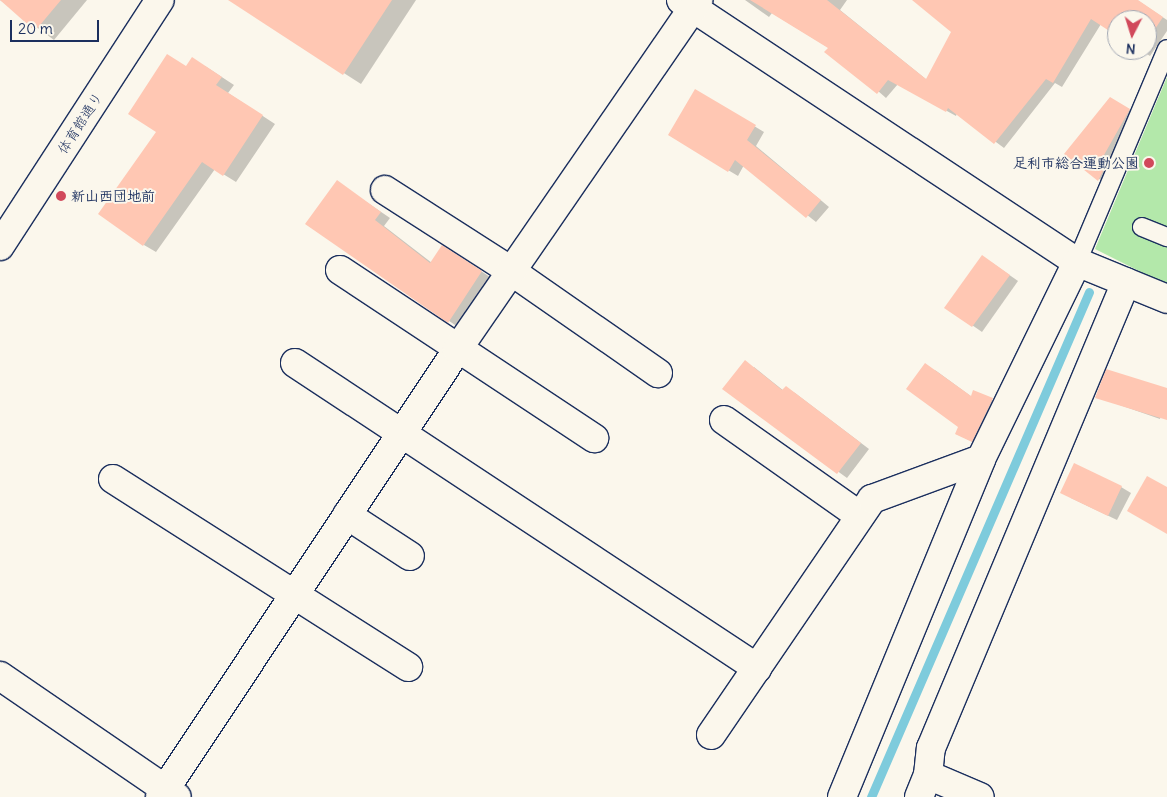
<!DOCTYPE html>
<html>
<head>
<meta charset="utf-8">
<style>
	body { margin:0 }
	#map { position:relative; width:1167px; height:797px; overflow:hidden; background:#fbf7ec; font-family:Delius,"Klee One",sans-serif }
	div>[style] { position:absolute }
	.green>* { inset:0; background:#b3e8aa }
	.shadow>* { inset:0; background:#0003 }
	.stream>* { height:9px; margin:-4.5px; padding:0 4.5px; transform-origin:4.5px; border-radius:4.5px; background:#7ecbdc }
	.building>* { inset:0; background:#ffc7b3 }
	.roads { filter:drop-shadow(1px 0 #1b2f5e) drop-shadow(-1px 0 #1b2f5e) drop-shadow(0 1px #1b2f5e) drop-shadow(0 -1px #1b2f5e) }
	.lane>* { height:18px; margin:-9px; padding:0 9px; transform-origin:9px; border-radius:9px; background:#fbf7ec }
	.street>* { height:28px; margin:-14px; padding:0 14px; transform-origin:14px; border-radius:14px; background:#fbf7ec }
	.secondary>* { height:28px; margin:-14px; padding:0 14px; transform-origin:14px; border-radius:14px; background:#fbf7ec }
	.dots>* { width:14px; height:14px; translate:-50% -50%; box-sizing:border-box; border:2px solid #fbf7ec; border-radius:50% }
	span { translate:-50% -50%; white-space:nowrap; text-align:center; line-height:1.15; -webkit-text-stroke:4px #fbf7ec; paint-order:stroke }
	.street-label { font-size:14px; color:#1b2f5e }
	.poi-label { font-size:14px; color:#1b2f5e; font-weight:700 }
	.right { translate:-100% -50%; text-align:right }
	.left { translate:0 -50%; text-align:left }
	.north { position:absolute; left:1107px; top:10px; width:50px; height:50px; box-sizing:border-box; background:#fbf7ec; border:1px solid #a1a7b3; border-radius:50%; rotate:185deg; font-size:14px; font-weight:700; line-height:20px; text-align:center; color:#1b2f5e }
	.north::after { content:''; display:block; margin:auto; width:18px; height:22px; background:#d1495b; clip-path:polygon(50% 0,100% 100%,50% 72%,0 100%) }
	.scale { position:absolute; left:10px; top:20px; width:89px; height:22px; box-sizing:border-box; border:2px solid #1b2f5e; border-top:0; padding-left:6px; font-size:15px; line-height:18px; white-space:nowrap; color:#1b2f5e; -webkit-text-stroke:4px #fbf7ec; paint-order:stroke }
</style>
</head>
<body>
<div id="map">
	<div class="green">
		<i style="clip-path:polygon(1167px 77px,1167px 285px,1095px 249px)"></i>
	</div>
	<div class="shadow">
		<i style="clip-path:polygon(0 0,87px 0,54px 40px)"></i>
		<i style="clip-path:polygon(230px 0,416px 0,361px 84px)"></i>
		<i style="clip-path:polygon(745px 0,847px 0,840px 10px,927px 80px,998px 57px,924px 0,1137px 0,1167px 20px,1167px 31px,1150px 56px,1140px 50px,1147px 50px,1147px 20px,1117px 20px,1117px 34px,1101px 24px,1062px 87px,1055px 83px,1004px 148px,957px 113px,956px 116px,898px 84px,886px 98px,829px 48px,772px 13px,769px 17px)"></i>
		<i style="clip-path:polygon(205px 66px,234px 85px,228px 93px,275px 124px,236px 182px,215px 169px,156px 252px,144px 245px,158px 132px,187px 67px)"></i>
		<i style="clip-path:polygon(696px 91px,764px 132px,756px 146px,829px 207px,816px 222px,744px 165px,738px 176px,669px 135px)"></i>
		<i style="clip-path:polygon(1110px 98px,1137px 114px,1106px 184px,1066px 154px)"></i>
		<i style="clip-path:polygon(337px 182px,390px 218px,384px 226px,432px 263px,452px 252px,490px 277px,458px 327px,306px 224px)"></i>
		<i style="clip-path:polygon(991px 262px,1018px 281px,982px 332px,946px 307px)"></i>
		<i style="clip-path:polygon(754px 367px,784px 391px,786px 388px,795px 393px,869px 449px,847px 478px,724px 389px)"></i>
		<i style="clip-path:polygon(935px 370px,972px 397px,974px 392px,1002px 405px,982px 446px,956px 434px,959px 427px)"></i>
		<i style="clip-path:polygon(1167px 391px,1160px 419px,1097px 397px)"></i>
		<i style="clip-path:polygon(1121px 487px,1131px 493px,1117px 520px,1071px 498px)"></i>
	</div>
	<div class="stream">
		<i style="left:871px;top:797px;width:550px;rotate:-66.65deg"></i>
	</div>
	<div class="building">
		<i style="clip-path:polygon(0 0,61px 0,35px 31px)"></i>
		<i style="clip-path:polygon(228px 0,392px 0,343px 75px)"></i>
		<i style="clip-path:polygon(750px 0,827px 0,926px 79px,951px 32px,912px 0,1138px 0,1163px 17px,1147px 41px,1147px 20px,1117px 20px,1117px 36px,1091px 19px,1053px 83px,1046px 79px,994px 144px,948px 108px,946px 112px,888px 80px,877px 94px,824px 52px,828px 48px)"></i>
		<i style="clip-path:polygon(167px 54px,186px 66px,192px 57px,222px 77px,216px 85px,263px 115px,223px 176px,202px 162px,143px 246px,98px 214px,156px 132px,128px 114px)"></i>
		<i style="clip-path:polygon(695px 89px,756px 125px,747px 140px,821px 200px,806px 218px,735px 160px,728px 172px,668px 135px)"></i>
		<i style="clip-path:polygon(1110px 97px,1130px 109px,1104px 155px,1109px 159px,1098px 181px,1064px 154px)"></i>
		<i style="clip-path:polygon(337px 180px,381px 212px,375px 220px,430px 263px,442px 245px,482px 271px,448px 323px,305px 224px)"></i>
		<i style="clip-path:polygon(982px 255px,1010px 275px,972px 327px,944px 308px)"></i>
		<i style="clip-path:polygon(745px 360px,782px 390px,786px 386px,861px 443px,837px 474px,722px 389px)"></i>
		<i style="clip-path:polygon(925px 363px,971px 396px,973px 390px,993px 398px,972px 442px,955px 434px,958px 427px,906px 389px)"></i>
		<i style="clip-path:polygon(1106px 369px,1167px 388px,1167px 420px,1095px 398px)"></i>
		<i style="clip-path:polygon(1074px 463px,1122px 486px,1108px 516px,1060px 493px)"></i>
		<i style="clip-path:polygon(1147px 476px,1167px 487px,1167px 534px,1127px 511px)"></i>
	</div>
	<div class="roads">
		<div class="lane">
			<i style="left:1142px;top:227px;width:27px;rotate:22deg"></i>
			<i style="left:1077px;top:262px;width:231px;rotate:-67.1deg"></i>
		</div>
		<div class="street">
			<i style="left:681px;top:0;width:475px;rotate:33.5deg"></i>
			<i style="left:1077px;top:262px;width:97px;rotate:22.3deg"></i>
			<i style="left:385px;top:190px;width:150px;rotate:32.7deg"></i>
			<i style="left:511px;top:271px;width:179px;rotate:34.8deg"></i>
			<i style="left:340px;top:270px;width:305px;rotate:33.5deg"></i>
			<i style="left:295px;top:363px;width:554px;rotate:33.43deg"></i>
			<i style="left:724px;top:420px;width:166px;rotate:35.2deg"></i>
			<i style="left:113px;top:479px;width:350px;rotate:32.5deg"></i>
			<i style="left:347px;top:515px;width:75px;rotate:33.1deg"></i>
			<i style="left:0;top:676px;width:214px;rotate:34.4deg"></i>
			<i style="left:711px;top:735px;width:286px;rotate:-55.7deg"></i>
			<i style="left:872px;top:499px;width:116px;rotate:-20.2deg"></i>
			<i style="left:928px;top:775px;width:56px;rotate:22.9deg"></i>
			<i style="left:160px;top:797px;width:537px;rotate:-56.4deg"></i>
			<i style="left:457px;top:350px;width:425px;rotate:-55.4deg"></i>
			<i style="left:842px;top:797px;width:365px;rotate:-67.6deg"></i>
			<i style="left:981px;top:459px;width:219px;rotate:-64deg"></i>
			<i style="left:919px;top:797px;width:24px;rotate:-68deg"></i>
			<i style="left:928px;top:775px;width:27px;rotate:-84deg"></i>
			<i style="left:931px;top:748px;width:505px;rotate:-67.29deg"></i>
		</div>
		<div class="secondary">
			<i style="left:0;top:246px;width:293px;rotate:-57deg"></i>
		</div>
	</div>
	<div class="dots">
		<i style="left:1149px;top:163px;background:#d1495b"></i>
		<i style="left:61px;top:196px;background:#d1495b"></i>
	</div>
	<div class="street-label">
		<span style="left:80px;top:123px;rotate:-57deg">体育館通り</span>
	</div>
	<div class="poi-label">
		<span class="right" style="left:1139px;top:163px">足利市総合運動公園</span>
		<span class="left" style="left:71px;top:196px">新山西団地前</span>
	</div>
	<div class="north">N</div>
	<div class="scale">20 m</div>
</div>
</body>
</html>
